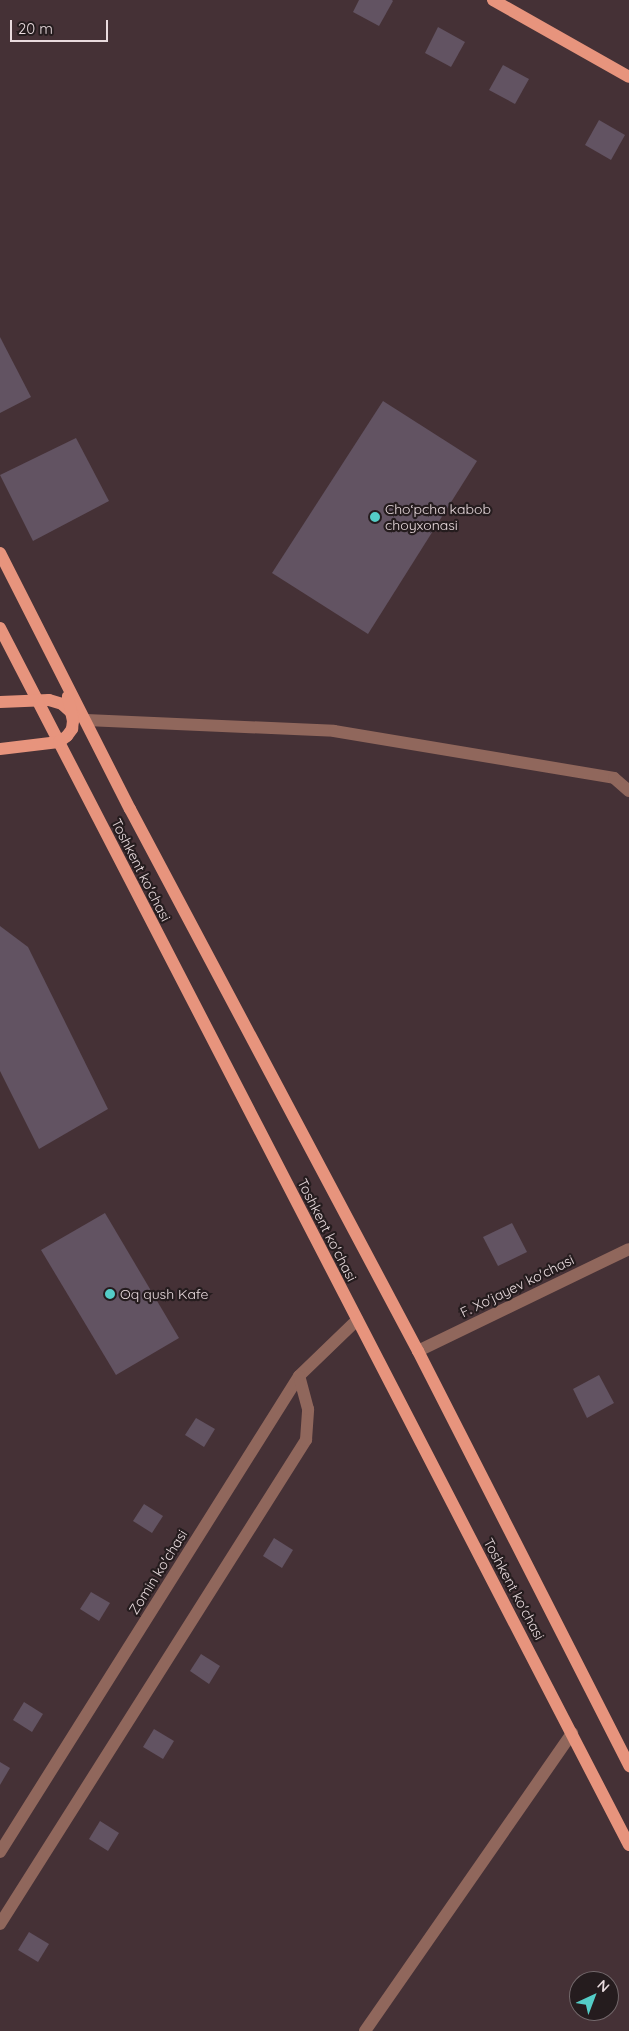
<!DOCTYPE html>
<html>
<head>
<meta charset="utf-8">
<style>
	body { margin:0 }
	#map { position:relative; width:629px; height:2031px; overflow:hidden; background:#453136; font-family:Quicksand,sans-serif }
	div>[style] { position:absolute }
	.building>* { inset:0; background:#625362 }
	.minor>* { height:12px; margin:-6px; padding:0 6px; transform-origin:6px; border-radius:6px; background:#90675c }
	.major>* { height:12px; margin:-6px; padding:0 6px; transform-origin:6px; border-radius:6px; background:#e7947d }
	.dots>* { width:14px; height:14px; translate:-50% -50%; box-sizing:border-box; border:2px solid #251c1e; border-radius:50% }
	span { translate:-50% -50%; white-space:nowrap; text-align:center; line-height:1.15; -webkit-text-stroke:4.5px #251c1e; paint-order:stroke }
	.poi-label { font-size:14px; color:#e9dbde }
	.left { translate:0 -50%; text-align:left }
	.street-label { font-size:14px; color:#e9dbde }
	.north { position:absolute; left:569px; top:1971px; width:50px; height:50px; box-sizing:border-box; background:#251c1e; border:1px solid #73686b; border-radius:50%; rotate:43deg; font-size:14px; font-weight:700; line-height:20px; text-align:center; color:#e9dbde }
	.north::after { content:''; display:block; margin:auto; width:18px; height:22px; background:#54cdc7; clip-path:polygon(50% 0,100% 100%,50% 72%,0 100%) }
	.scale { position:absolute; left:10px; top:20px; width:98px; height:22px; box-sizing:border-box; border:2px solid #e9dbde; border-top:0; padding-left:6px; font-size:15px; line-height:18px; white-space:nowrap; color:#e9dbde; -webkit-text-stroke:4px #251c1e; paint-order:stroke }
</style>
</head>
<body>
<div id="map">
	<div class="building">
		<i style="clip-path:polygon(359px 0,392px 0,393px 1px,379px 26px,353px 12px)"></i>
		<i style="clip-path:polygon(438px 27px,465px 42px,451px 67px,425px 53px)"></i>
		<i style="clip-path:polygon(503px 65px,529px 79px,515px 104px,489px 90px)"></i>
		<i style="clip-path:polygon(599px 120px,625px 135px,611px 160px,585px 145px)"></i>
		<i style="clip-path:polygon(0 337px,31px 397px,0 413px)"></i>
		<i style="clip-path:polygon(383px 401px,477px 461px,368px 634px,272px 573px)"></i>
		<i style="clip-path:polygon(76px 438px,109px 501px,33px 541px,0 475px)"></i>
		<i style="clip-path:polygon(0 926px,28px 947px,108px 1109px,39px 1149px,0 1071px)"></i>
		<i style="clip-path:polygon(105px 1213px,179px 1338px,116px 1375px,41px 1250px)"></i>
		<i style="clip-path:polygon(512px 1223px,527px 1252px,498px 1266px,483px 1237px)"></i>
		<i style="clip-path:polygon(599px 1375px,614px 1403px,587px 1418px,573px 1389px)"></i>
		<i style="clip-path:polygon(196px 1418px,215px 1429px,204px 1447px,185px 1435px)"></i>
		<i style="clip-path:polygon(144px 1504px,163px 1516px,152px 1533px,133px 1521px)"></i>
		<i style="clip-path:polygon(274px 1538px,293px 1550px,282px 1568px,263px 1556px)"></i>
		<i style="clip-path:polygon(91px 1592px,110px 1603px,99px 1621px,80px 1609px)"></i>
		<i style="clip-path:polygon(201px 1654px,220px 1666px,209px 1684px,190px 1671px)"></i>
		<i style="clip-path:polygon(24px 1702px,43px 1714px,32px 1732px,13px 1720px)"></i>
		<i style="clip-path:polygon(154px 1729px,174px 1741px,163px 1759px,143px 1747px)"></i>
		<i style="clip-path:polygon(0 1762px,10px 1768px,0 1785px)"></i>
		<i style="clip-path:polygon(100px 1821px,119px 1833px,108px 1851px,89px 1839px)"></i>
		<i style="clip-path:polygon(29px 1932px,49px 1944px,38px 1962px,18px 1950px)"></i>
	</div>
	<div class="minor">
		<i style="left:86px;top:720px;width:248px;rotate:2.5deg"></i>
		<i style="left:334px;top:731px;width:284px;rotate:9.5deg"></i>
		<i style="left:614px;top:778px;width:20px;rotate:41deg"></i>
		<i style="left:418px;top:1351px;width:234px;rotate:-25.8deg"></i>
		<i style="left:0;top:1852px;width:562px;rotate:-57.86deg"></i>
		<i style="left:299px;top:1376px;width:81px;rotate:-44deg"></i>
		<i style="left:0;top:1924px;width:573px;rotate:-57.7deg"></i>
		<i style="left:306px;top:1440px;width:31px;rotate:-86deg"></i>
		<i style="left:308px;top:1409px;width:34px;rotate:-105deg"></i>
		<i style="left:365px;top:2031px;width:363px;rotate:-55.2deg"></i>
	</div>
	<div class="major">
		<i style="left:493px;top:0;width:156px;rotate:29.5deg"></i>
		<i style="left:0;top:553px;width:287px;rotate:63.1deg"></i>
		<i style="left:130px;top:809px;width:614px;rotate:62.02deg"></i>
		<i style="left:418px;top:1351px;width:466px;rotate:63deg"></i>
		<i style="left:0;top:628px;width:1370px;rotate:62.67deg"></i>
		<i style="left:0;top:702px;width:49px;rotate:-2.3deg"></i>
		<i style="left:49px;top:700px;width:14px;rotate:17deg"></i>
		<i style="left:62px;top:704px;width:15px;rotate:42deg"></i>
		<i style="left:0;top:749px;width:59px;rotate:-6.8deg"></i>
		<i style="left:59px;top:742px;width:10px;rotate:-37deg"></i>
		<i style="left:67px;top:736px;width:9px;rotate:-54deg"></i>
		<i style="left:72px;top:729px;width:8px;rotate:-83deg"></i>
		<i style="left:73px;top:721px;width:25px;rotate:-102deg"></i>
	</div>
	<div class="dots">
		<i style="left:375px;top:517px;background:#54cdc7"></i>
		<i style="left:110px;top:1294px;background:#54cdc7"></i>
	</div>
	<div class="poi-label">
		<span class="left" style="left:385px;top:517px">Cho‘pcha kabob<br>choyxonasi</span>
		<span class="left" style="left:120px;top:1294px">Oq qush Kafe</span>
	</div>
	<div class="street-label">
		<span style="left:141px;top:870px;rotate:63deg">Toshkent ko'chasi</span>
		<span style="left:327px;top:1230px;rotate:63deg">Toshkent ko'chasi</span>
		<span style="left:517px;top:1286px;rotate:-26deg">F. Xo'jayev ko'chasi</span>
		<span style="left:158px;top:1572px;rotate:-58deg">Zomin ko'chasi</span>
		<span style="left:514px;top:1589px;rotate:62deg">Toshkent ko'chasi</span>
	</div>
	<div class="north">N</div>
	<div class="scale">20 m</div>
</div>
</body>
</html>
